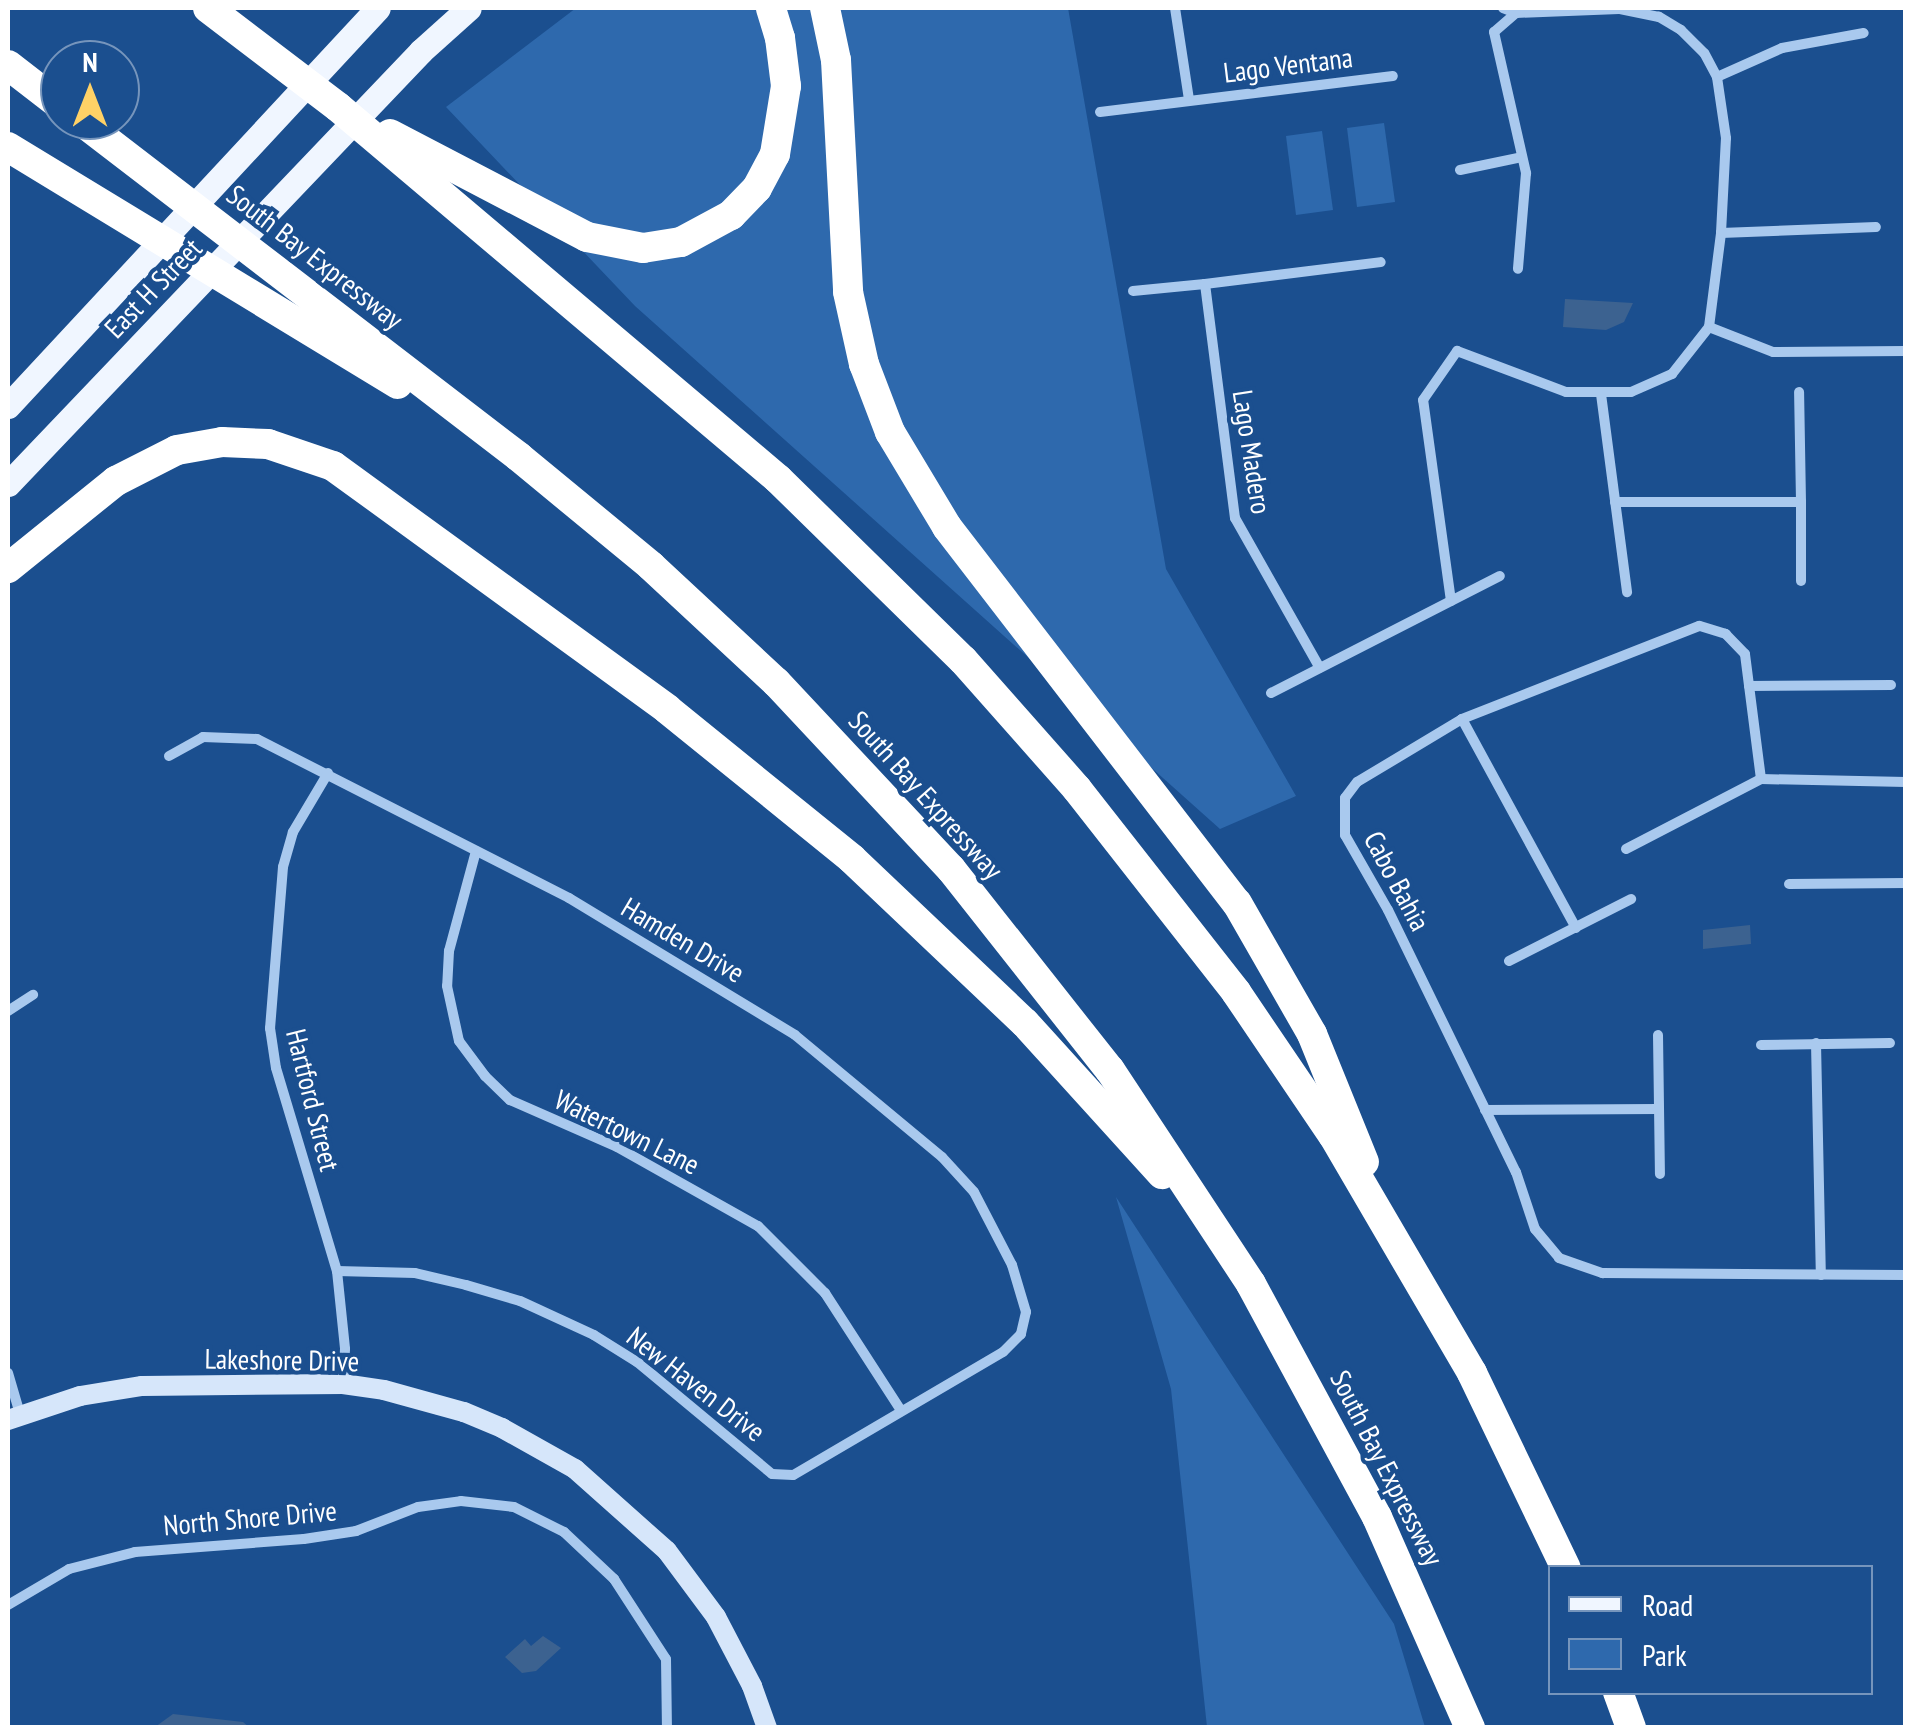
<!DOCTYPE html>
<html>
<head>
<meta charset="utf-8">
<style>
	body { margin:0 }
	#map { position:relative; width:1913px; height:1735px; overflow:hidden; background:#1b4f8f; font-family:"PT Sans Narrow",sans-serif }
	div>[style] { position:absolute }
	.green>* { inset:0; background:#2e69ad }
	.water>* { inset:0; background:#3c6290 }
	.street>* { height:10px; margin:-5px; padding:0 5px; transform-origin:5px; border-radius:5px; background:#a9c9ee }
	.secondary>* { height:20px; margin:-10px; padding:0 10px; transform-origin:10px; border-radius:10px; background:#d6e6fa }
	.primary>* { height:25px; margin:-12.5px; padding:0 12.5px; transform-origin:12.5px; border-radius:12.5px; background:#f0f6ff }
	.highway>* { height:30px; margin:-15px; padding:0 15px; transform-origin:15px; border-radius:15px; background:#fff }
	span { translate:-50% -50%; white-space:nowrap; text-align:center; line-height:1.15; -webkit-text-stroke:8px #1b4f8f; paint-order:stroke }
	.street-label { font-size:28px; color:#fff }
	.frame { position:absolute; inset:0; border:10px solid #fff; pointer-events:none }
	.legend { position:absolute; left:1548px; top:1565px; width:325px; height:130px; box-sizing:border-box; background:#1b4f8f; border:2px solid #7695bc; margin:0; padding:12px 18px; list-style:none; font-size:30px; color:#fff }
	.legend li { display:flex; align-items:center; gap:20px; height:50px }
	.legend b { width:50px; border:2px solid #7695bc }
	.north { position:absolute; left:40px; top:40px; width:100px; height:100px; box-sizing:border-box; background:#1b4f8f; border:2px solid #7695bc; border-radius:50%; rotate:0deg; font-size:28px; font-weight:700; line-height:40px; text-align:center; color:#fff }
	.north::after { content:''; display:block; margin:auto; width:35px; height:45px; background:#ffd166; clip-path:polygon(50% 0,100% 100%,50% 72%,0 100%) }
</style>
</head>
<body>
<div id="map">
	<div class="green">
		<i style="clip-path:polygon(576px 8px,1068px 8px,1166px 569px,1296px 796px,1220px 829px,635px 306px,446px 107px)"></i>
		<i style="clip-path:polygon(1384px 123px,1395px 202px,1357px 207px,1347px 128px)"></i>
		<i style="clip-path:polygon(1322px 131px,1333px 210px,1296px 215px,1286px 136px)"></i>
		<i style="clip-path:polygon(1116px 1197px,1394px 1624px,1425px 1727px,1207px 1727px,1171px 1389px)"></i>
	</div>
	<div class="water">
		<i style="clip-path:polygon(1565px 299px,1633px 303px,1624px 322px,1606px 330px,1563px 327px)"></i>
		<i style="clip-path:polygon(1750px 925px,1751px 944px,1703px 949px,1703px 930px)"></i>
		<i style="clip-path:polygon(543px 1636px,561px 1648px,536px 1671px,522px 1673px,505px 1657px,525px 1639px,531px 1646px)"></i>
		<i style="clip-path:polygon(173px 1714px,243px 1722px,249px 1727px,155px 1727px)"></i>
	</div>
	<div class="street">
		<i style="left:1175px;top:8px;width:93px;rotate:81.3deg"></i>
		<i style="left:1516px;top:13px;width:29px;rotate:139deg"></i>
		<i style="left:1494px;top:32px;width:145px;rotate:77.2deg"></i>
		<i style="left:1526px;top:173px;width:96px;rotate:94.8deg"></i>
		<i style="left:1717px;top:77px;width:71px;rotate:-24deg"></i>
		<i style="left:1782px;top:48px;width:83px;rotate:-10.4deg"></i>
		<i style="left:1100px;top:112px;width:295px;rotate:-7deg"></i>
		<i style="left:1460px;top:170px;width:63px;rotate:-11.8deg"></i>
		<i style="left:1721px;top:233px;width:155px;rotate:-2.2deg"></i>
		<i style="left:1205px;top:284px;width:177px;rotate:-7.1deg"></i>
		<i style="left:1133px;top:291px;width:72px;rotate:-5.6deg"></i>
		<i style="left:1205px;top:284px;width:236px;rotate:82.7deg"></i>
		<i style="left:1235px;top:518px;width:172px;rotate:60.5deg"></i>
		<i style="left:1709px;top:327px;width:69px;rotate:21.3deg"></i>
		<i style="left:1773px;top:352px;width:133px;rotate:-0.4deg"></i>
		<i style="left:1601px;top:394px;width:200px;rotate:82.5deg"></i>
		<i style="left:1615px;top:502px;width:186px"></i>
		<i style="left:1801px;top:502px;width:110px;rotate:-91deg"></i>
		<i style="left:1801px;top:502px;width:79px;rotate:90deg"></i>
		<i style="left:1451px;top:601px;width:203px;rotate:-97.9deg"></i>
		<i style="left:1423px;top:400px;width:60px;rotate:-55.2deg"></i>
		<i style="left:1457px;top:351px;width:116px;rotate:20.6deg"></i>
		<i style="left:1566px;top:392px;width:65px"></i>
		<i style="left:1631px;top:392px;width:45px;rotate:-23.7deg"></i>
		<i style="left:1672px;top:374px;width:60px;rotate:-51.8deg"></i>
		<i style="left:1709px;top:327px;width:95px;rotate:-82.7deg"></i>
		<i style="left:1721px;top:233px;width:95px;rotate:-87deg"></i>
		<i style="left:1726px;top:138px;width:62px;rotate:-98.4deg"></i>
		<i style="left:1717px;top:77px;width:27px;rotate:-118deg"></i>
		<i style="left:1704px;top:53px;width:33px;rotate:-135deg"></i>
		<i style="left:1681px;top:30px;width:26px;rotate:-149deg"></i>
		<i style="left:1659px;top:17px;width:41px;rotate:-168.7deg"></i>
		<i style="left:1619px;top:9px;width:103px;rotate:177.8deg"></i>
		<i style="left:1516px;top:13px;width:14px;rotate:-159deg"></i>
		<i style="left:1749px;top:686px;width:142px;rotate:-0.4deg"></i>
		<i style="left:1271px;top:693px;width:257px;rotate:-27.1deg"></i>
		<i style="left:1462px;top:719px;width:238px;rotate:61.4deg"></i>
		<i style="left:169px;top:756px;width:39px;rotate:-29deg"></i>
		<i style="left:203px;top:737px;width:54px;rotate:2.1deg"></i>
		<i style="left:257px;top:739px;width:350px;rotate:27deg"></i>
		<i style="left:569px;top:898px;width:264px;rotate:31.2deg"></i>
		<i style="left:795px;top:1035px;width:191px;rotate:39.7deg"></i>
		<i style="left:942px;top:1157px;width:47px;rotate:47.6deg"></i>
		<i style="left:974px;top:1192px;width:82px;rotate:62.5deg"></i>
		<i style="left:1012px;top:1265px;width:49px;rotate:73.4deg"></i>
		<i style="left:1026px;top:1312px;width:23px;rotate:103deg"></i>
		<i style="left:1021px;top:1334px;width:25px;rotate:135deg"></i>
		<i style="left:1003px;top:1352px;width:243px;rotate:149.6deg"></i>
		<i style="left:793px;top:1475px;width:21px;rotate:-177deg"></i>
		<i style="left:772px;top:1474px;width:175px;rotate:-140.3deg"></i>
		<i style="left:637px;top:1362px;width:51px;rotate:-147.9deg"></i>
		<i style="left:594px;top:1335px;width:81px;rotate:-155.3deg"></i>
		<i style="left:520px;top:1301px;width:56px;rotate:-163.5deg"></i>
		<i style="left:466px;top:1285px;width:52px;rotate:-166.8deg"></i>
		<i style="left:415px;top:1273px;width:78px;rotate:-178.5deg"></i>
		<i style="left:328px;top:773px;width:69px;rotate:120.7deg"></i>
		<i style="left:293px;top:832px;width:36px;rotate:106deg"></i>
		<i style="left:283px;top:867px;width:162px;rotate:94.6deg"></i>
		<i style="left:270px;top:1028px;width:40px;rotate:81.5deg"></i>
		<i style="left:276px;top:1068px;width:212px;rotate:73.3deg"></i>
		<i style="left:337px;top:1271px;width:78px;rotate:84.1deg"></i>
		<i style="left:345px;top:1349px;width:35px;rotate:93deg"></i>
		<i style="left:1761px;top:779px;width:126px;rotate:-97.3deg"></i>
		<i style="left:1745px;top:654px;width:28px;rotate:-134deg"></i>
		<i style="left:1726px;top:634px;width:28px;rotate:-163deg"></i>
		<i style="left:1699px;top:626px;width:255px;rotate:158.6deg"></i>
		<i style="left:1462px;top:719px;width:122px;rotate:149deg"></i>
		<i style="left:1357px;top:782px;width:20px;rotate:127deg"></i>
		<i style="left:1345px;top:798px;width:37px;rotate:90deg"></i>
		<i style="left:1345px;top:835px;width:86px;rotate:60.2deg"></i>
		<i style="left:1388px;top:910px;width:292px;rotate:64deg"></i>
		<i style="left:1516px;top:1172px;width:60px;rotate:71.6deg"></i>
		<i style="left:1535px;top:1229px;width:38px;rotate:50deg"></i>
		<i style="left:1559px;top:1258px;width:46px;rotate:19.2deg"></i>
		<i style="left:1602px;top:1273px;width:304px;rotate:0.4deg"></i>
		<i style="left:1626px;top:849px;width:152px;rotate:-27.4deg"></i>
		<i style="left:1761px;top:779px;width:145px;rotate:1.2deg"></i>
		<i style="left:476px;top:851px;width:104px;rotate:105.1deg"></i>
		<i style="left:449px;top:951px;width:35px;rotate:93deg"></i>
		<i style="left:447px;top:986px;width:56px;rotate:77.7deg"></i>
		<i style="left:459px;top:1041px;width:44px;rotate:53.4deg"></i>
		<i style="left:485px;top:1076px;width:35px;rotate:44deg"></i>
		<i style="left:510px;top:1100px;width:117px;rotate:23.7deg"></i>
		<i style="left:617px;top:1147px;width:162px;rotate:29.3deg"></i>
		<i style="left:758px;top:1226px;width:95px;rotate:45deg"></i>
		<i style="left:825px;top:1293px;width:138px;rotate:57.1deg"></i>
		<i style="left:1789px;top:884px;width:117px;rotate:-0.5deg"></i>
		<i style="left:1509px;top:961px;width:137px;rotate:-26.9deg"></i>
		<i style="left:8px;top:1011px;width:30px;rotate:-33deg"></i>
		<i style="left:1658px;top:1035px;width:139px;rotate:89.2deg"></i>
		<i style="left:1816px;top:1043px;width:232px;rotate:88.8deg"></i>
		<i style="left:1761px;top:1045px;width:129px;rotate:-0.9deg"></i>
		<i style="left:1485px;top:1110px;width:173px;rotate:-0.3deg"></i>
		<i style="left:8px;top:1373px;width:43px;rotate:73.7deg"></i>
		<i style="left:8px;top:1605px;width:71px;rotate:-30.5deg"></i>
		<i style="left:69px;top:1569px;width:68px;rotate:-14.4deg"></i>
		<i style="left:135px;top:1552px;width:169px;rotate:-4.4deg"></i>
		<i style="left:304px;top:1539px;width:53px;rotate:-8.7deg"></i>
		<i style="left:356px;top:1531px;width:66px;rotate:-21.2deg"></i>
		<i style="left:418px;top:1507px;width:43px;rotate:-7.9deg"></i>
		<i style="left:461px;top:1501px;width:53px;rotate:6.5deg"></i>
		<i style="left:514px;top:1507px;width:56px;rotate:26.6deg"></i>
		<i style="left:564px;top:1532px;width:69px;rotate:43.2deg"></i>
		<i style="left:614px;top:1579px;width:95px;rotate:57deg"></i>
		<i style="left:666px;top:1659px;width:69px;rotate:89.2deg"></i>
	</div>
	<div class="secondary">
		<i style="left:8px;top:1420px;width:76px;rotate:-18.4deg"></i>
		<i style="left:80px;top:1396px;width:63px;rotate:-9.2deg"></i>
		<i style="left:142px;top:1386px;width:201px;rotate:-0.6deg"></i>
		<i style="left:343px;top:1384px;width:41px;rotate:8.3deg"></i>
		<i style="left:384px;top:1390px;width:83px;rotate:15.4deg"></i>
		<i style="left:464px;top:1412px;width:41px;rotate:22.8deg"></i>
		<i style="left:502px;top:1428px;width:84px;rotate:29.3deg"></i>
		<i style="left:575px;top:1469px;width:123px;rotate:41.7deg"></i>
		<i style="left:667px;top:1551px;width:82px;rotate:53.4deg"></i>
		<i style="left:716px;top:1617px;width:78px;rotate:62.4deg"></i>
		<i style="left:752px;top:1686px;width:45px;rotate:70.3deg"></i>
	</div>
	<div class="primary">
		<i style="left:8px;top:406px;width:543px;rotate:-47.09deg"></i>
		<i style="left:8px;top:484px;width:598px;rotate:-46.35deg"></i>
		<i style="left:421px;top:51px;width:64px;rotate:-41.9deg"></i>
	</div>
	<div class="highway">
		<i style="left:208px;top:8px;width:163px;rotate:37.3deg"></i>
		<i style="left:338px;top:107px;width:576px;rotate:40.21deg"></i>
		<i style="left:778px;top:479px;width:259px;rotate:44.4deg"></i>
		<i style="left:963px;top:660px;width:172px;rotate:48.5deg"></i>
		<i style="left:1077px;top:789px;width:258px;rotate:51.9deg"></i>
		<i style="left:1236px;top:992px;width:173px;rotate:55.9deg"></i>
		<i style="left:1333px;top:1135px;width:276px;rotate:59.7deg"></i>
		<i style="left:1472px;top:1373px;width:216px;rotate:64.3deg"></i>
		<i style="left:825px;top:8px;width:53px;rotate:78.1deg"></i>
		<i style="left:836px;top:60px;width:232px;rotate:87deg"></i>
		<i style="left:848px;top:292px;width:74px;rotate:77.5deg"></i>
		<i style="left:864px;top:364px;width:73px;rotate:69.1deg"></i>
		<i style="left:890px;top:432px;width:111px;rotate:59deg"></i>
		<i style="left:947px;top:527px;width:475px;rotate:52.4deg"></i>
		<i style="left:1237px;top:903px;width:151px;rotate:60.2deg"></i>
		<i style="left:1312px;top:1034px;width:138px;rotate:67.9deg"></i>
		<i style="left:8px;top:65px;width:66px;rotate:37.6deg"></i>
		<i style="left:80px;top:120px;width:553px;rotate:37.51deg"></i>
		<i style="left:519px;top:457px;width:171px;rotate:39.5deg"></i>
		<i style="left:651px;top:566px;width:171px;rotate:42.9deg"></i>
		<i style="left:776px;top:682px;width:256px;rotate:46.9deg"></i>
		<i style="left:951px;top:869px;width:256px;rotate:51.7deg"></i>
		<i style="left:1110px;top:1070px;width:256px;rotate:56.6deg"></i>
		<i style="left:1251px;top:1284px;width:265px;rotate:61.6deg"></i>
		<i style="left:1377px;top:1517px;width:231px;rotate:66.2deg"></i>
		<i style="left:390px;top:134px;width:222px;rotate:27.6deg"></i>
		<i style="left:587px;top:237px;width:57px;rotate:11.1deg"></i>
		<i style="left:643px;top:248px;width:38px;rotate:-9deg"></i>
		<i style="left:681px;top:242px;width:57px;rotate:-28.4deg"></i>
		<i style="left:731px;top:215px;width:37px;rotate:-46deg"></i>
		<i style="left:757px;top:188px;width:38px;rotate:-62deg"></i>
		<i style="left:775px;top:154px;width:69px;rotate:-80.8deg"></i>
		<i style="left:786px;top:86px;width:48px;rotate:-97.1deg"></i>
		<i style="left:780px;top:38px;width:31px;rotate:-107deg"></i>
		<i style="left:8px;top:147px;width:456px;rotate:31.3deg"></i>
		<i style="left:8px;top:568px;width:139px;rotate:-38.9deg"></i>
		<i style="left:116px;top:481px;width:68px;rotate:-26.9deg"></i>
		<i style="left:177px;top:450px;width:46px;rotate:-10.1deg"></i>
		<i style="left:222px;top:442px;width:46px;rotate:2.5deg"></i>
		<i style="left:268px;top:444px;width:69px;rotate:18.7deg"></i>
		<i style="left:333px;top:466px;width:413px;rotate:36deg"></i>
		<i style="left:667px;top:709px;width:238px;rotate:39deg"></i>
		<i style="left:852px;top:859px;width:238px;rotate:43.5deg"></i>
		<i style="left:1025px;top:1023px;width:204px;rotate:47.8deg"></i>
		<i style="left:1618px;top:1692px;width:38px;rotate:70deg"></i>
	</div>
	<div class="street-label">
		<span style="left:1288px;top:65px;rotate:-7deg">Lago Ventana</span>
		<span style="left:315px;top:257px;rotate:38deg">South Bay Expressway</span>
		<span style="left:153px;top:288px;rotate:-46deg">East H Street</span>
		<span style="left:1252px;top:452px;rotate:81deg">Lago Madero</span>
		<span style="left:926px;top:795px;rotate:48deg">South Bay Expressway</span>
		<span style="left:1397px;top:881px;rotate:62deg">Cabo Bahia</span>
		<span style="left:683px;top:940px;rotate:31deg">Hamden Drive</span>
		<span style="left:313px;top:1100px;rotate:76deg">Hartford Street</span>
		<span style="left:627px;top:1132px;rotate:26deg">Watertown Lane</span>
		<span style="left:282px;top:1360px;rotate:1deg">Lakeshore Drive</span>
		<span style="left:696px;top:1384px;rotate:38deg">New Haven Drive</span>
		<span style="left:1387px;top:1468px;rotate:63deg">South Bay Expressway</span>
		<span style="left:250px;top:1518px;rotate:-5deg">North Shore Drive</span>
	</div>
	<div class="frame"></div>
	<ul class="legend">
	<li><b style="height:12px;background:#f0f6ff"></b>Road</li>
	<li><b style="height:28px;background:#2e69ad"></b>Park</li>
	</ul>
	<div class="north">N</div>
</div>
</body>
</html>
